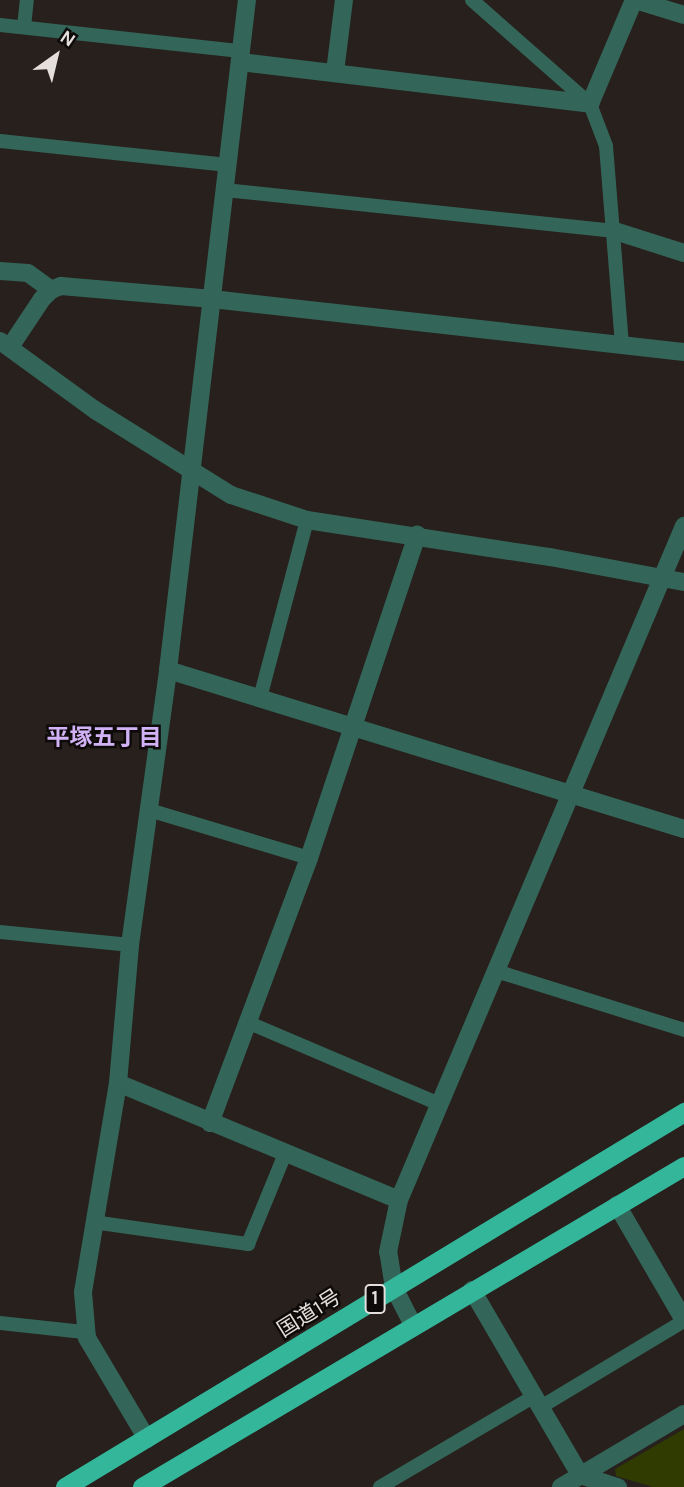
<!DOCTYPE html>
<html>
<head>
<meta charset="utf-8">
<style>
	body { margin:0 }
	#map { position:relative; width:684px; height:1487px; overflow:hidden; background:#27201c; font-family:Karla,"Noto Sans JP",sans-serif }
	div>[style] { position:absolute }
	.green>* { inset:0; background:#2f3b00 }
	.service>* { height:14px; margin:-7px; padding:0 7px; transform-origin:7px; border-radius:7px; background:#346559 }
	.minor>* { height:18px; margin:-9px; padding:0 9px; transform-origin:9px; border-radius:9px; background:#346559 }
	.tertiary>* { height:18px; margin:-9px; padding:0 9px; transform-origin:9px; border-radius:9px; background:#346559 }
	.trunk>* { height:19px; margin:-9.5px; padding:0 9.5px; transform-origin:9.5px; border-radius:9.5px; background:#34b69b }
	span { translate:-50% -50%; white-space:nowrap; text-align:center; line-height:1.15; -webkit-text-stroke:5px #0d0a09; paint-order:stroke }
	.shield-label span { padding:2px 5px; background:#0d0a09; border:2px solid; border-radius:5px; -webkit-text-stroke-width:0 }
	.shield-label { font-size:19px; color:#e4dfdd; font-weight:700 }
	.street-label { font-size:21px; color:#e4dfdd }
	.neighbourhood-label { font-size:23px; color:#d2b2f7; font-weight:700 }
	.north { position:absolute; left:21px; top:21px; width:70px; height:70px; -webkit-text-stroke:5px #0d0a09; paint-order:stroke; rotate:34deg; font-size:19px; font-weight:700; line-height:28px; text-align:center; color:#e4dfdd }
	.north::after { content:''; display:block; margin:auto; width:24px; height:32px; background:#e4dfdd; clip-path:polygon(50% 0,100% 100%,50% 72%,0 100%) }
</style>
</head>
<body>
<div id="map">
	<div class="green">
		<i style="clip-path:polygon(684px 1429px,684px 1487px,653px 1487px,616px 1476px,615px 1469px)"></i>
	</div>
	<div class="service">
		<i style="left:472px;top:0;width:157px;rotate:41.4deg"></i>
		<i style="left:590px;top:104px;width:45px;rotate:69.1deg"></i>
		<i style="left:606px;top:146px;width:201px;rotate:85.4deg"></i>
		<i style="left:0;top:25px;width:242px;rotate:6.2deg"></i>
		<i style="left:24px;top:27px;width:27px;rotate:-84deg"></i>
		<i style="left:0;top:141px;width:229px;rotate:6deg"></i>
		<i style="left:225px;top:190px;width:392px;rotate:6deg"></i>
		<i style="left:260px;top:698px;width:184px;rotate:-75.2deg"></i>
		<i style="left:149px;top:810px;width:167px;rotate:16.7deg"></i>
		<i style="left:0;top:932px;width:131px;rotate:5.7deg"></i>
		<i style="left:496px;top:971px;width:197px;rotate:17.4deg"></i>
		<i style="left:247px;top:1022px;width:209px;rotate:23.1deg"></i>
		<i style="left:93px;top:1222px;width:157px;rotate:8.1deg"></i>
		<i style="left:248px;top:1244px;width:97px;rotate:-67.7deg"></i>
		<i style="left:0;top:1323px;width:84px;rotate:6.1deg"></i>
		<i style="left:539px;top:1408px;width:169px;rotate:-31deg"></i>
		<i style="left:380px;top:1487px;width:178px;rotate:-30.5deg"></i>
	</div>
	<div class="minor">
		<i style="left:635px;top:0;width:51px;rotate:17deg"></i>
		<i style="left:240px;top:62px;width:353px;rotate:6.8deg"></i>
		<i style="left:590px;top:104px;width:113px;rotate:-67.1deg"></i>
		<i style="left:335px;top:72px;width:73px;rotate:-82.9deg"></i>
		<i style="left:615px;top:231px;width:72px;rotate:17.7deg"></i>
		<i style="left:0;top:271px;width:28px;rotate:4deg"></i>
		<i style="left:28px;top:273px;width:29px;rotate:36deg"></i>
		<i style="left:10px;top:347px;width:58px;rotate:-56.3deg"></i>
		<i style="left:42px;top:299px;width:13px;rotate:-45deg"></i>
		<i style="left:51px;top:290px;width:11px;rotate:-22deg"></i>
		<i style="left:61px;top:286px;width:152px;rotate:4.9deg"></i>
		<i style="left:212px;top:299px;width:475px;rotate:6.4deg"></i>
		<i style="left:168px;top:670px;width:540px;rotate:17.13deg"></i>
		<i style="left:118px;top:1083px;width:304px;rotate:22.6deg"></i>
		<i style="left:210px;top:1123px;width:283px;rotate:-69.5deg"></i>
		<i style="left:309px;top:858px;width:341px;rotate:-71.5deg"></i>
		<i style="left:617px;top:1205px;width:133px;rotate:59.8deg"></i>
		<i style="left:472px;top:1290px;width:214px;rotate:59.7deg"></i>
		<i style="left:580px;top:1475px;width:40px;rotate:18deg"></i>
		<i style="left:147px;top:1439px;width:117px;rotate:-120.7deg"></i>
		<i style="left:87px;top:1338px;width:46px;rotate:-95deg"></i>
		<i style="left:83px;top:1292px;width:212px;rotate:-80.5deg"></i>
		<i style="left:118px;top:1083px;width:139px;rotate:-85deg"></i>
		<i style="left:130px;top:945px;width:278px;rotate:-82.1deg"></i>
		<i style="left:168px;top:670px;width:675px;rotate:-83.28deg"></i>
		<i style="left:561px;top:1487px;width:143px;rotate:-30.7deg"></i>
	</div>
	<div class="tertiary">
		<i style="left:0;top:341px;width:117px;rotate:36deg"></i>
		<i style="left:95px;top:410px;width:160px;rotate:32deg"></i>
		<i style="left:231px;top:495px;width:80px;rotate:18.2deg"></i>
		<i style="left:307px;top:520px;width:246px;rotate:8.7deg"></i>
		<i style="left:550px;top:557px;width:136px;rotate:10.6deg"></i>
		<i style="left:413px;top:1325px;width:42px;rotate:-117.2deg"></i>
		<i style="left:394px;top:1288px;width:36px;rotate:-99deg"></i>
		<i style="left:388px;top:1252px;width:53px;rotate:-78.1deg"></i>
		<i style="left:399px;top:1200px;width:732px;rotate:-67.08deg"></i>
	</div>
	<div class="trunk">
		<i style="left:65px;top:1487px;width:724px;rotate:-31.21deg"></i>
		<i style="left:142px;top:1487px;width:630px;rotate:-30.64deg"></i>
	</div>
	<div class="shield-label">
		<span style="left:375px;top:1299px">1</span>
	</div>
	<div class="street-label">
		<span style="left:309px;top:1313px;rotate:-32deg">国道1号</span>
	</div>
	<div class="neighbourhood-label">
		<span style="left:104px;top:738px">平塚五丁目</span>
	</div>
	<div class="north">N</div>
</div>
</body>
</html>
